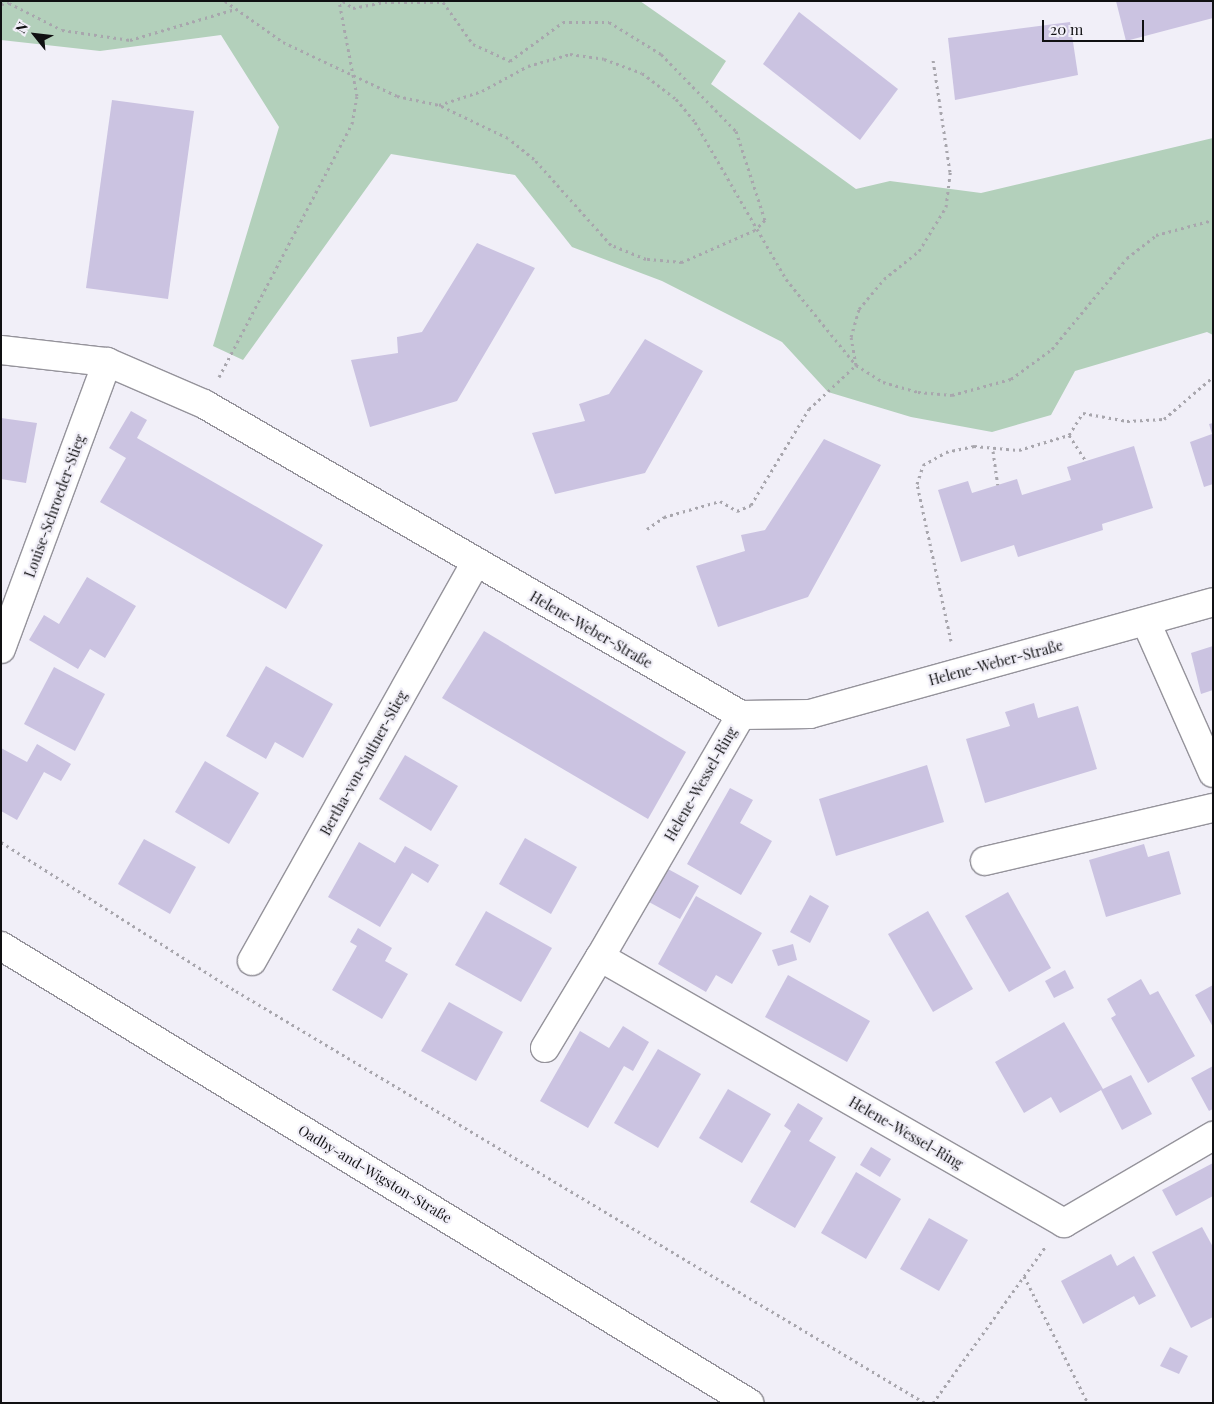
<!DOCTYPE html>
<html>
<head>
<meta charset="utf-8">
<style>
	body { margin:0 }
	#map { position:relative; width:1214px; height:1404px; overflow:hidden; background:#f1eff8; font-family:"Playfair Display",serif }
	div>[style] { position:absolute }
	.green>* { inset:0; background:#b3d0bb }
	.building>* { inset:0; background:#cbc3e1 }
	.path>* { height:3px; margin-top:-1.5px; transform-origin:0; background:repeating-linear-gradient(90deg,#a8a6ad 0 2.5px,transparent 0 6.5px) }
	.roads { filter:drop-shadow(1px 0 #95939b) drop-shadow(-1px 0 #95939b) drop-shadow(0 1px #95939b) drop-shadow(0 -1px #95939b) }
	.minor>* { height:28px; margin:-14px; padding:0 14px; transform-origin:14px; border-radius:14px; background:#fff }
	.major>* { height:28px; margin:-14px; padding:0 14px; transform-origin:14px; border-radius:14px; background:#fff }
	span { translate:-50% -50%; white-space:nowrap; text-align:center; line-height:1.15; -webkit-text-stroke:4.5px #f1eff8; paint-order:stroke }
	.street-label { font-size:14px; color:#101012 }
	.frame { position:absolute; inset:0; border:2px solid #101012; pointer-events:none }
	.north { position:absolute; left:10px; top:10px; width:50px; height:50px; -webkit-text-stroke:4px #f1eff8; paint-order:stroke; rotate:299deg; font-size:14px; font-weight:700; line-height:20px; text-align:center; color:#101012 }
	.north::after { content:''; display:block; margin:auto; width:18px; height:22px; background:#101012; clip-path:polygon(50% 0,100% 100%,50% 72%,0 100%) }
	.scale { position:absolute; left:1042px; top:20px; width:102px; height:22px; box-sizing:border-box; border:2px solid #101012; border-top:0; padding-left:6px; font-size:15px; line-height:18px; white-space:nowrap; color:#101012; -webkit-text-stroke:4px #f1eff8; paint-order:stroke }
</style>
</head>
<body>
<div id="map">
	<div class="green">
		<i style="clip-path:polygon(1px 1px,640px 1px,726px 61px,711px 84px,856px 189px,890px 181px,981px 193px,1213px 138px,1213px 335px,1207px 332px,1075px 371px,1051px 415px,992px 432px,911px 417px,828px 392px,782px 342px,662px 281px,572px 247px,515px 175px,391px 154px,243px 360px,213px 346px,279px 127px,221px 35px,100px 51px,1px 40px)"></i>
	</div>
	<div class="building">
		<i style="clip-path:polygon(1116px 1px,1213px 1px,1213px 18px,1126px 41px)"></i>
		<i style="clip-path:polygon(799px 12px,898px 89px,860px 140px,763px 64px)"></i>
		<i style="clip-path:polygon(1070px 22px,1078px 75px,955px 100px,948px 38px)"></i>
		<i style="clip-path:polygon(112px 100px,194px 111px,168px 299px,86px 288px)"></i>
		<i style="clip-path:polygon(477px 243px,535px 268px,457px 401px,370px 427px,351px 360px,398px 353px,397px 337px,422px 332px)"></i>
		<i style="clip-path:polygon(645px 339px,703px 371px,645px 473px,555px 494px,532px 433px,585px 421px,579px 404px,609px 394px)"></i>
		<i style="clip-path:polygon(131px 411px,147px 420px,137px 438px,323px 545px,286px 609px,100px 502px,126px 458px,109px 448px)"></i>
		<i style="clip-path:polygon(1px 418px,37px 423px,26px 483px,1px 479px)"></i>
		<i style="clip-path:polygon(1213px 423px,1213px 484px,1204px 487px,1190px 442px,1212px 434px,1209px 424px)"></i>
		<i style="clip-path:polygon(824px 439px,881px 465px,808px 597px,718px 627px,696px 566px,745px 551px,741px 535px,765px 530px)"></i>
		<i style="clip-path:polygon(1134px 446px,1153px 508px,1102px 524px,1103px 530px,1018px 557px,1014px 545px,961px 562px,938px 490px,968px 481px,972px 493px,1017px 479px,1022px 495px,1071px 480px,1067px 467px)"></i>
		<i style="clip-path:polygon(87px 577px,136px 606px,105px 658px,90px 649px,78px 669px,29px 640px,44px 615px,59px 624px)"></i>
		<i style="clip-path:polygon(484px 631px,686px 752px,648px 819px,442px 698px)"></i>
		<i style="clip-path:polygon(1213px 646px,1213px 690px,1201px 694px,1191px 653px)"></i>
		<i style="clip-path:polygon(266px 666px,333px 704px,303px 758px,275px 742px,266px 759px,226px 736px)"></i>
		<i style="clip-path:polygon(54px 667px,105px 694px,75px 751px,24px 724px)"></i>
		<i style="clip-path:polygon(1034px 703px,1038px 718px,1078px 706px,1097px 769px,985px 803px,966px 739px,1010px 726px,1005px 712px)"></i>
		<i style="clip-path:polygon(37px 744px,71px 764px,61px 781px,44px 772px,17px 820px,1px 811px,1px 748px,27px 762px)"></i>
		<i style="clip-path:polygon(405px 755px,458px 786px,431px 831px,379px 799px)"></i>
		<i style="clip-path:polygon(205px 761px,259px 793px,229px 844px,175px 812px)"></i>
		<i style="clip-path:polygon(927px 765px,944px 822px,836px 856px,819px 799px)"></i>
		<i style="clip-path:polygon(730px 788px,753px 800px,740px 823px,772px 841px,741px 895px,687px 864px)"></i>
		<i style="clip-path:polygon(525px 838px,577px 867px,551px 914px,499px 884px)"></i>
		<i style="clip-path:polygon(144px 839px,196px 867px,170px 914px,118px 884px)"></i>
		<i style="clip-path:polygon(359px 842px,395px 863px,405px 846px,439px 865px,428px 883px,412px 873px,380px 927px,328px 897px)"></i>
		<i style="clip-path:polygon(1144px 844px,1148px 857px,1169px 851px,1181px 894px,1106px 917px,1089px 860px)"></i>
		<i style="clip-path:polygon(668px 869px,699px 886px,680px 919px,649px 902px)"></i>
		<i style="clip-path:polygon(1008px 892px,1051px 968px,1009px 992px,965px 916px)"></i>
		<i style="clip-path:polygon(810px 895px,829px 906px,810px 943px,790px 932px)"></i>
		<i style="clip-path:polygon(696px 896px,762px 933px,732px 984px,716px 975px,706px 992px,658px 964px)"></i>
		<i style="clip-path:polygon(486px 911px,552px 948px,521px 1002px,455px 965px)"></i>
		<i style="clip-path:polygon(928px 911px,973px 989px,933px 1012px,888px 934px)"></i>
		<i style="clip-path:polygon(358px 928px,392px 948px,385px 961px,408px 974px,382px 1019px,332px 990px,357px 946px,350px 942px)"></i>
		<i style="clip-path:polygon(793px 944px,797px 960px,778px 966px,772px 950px)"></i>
		<i style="clip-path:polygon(1065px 970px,1074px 988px,1054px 998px,1045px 981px)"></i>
		<i style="clip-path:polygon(788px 975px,870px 1021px,847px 1062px,765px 1017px)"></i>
		<i style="clip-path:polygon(1141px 979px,1150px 995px,1158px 991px,1195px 1056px,1148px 1083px,1111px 1018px,1116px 1015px,1107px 999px)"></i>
		<i style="clip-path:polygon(1213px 985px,1213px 1027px,1195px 995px)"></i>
		<i style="clip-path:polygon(449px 1002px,503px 1032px,476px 1081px,421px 1051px)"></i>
		<i style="clip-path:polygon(1064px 1022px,1103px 1089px,1131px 1075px,1152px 1114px,1122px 1130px,1101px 1090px,1060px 1113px,1051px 1097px,1024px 1113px,995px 1062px)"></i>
		<i style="clip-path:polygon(623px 1026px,649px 1042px,633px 1071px,624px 1066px,588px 1128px,540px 1101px,580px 1031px,609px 1048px)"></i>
		<i style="clip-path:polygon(658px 1049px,701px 1074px,658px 1148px,614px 1123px)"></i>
		<i style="clip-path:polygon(1213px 1066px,1213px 1109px,1209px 1111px,1191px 1078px)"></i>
		<i style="clip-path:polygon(728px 1089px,771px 1114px,742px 1163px,699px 1138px)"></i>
		<i style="clip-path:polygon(798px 1103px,823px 1118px,809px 1141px,836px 1157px,795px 1228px,750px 1202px,791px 1131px,784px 1126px)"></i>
		<i style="clip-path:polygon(871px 1147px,891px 1159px,880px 1177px,860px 1165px)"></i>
		<i style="clip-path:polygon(1213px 1163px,1213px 1196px,1176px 1216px,1162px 1190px)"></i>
		<i style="clip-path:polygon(856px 1172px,901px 1199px,866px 1259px,821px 1233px)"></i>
		<i style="clip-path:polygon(929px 1218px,968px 1240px,939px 1291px,900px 1269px)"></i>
		<i style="clip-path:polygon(1202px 1227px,1213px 1247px,1213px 1317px,1191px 1328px,1152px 1252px)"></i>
		<i style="clip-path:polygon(1111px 1254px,1117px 1266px,1134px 1256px,1156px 1296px,1139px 1305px,1134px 1296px,1083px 1324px,1061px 1281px)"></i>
		<i style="clip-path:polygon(1170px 1347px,1188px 1356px,1179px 1374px,1160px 1366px)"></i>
	</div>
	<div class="path">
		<i style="left:225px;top:1px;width:71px;rotate:35.3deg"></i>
		<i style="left:283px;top:42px;width:126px;rotate:25.3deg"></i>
		<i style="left:397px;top:96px;width:43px;rotate:12.1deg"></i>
		<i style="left:439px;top:105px;width:45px;rotate:-18deg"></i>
		<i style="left:482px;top:91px;width:52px;rotate:-28.5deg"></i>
		<i style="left:528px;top:66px;width:44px;rotate:-15.9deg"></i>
		<i style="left:570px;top:54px;width:34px;rotate:8deg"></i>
		<i style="left:604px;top:59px;width:40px;rotate:20.2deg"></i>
		<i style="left:642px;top:73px;width:43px;rotate:37.4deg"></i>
		<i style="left:676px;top:99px;width:30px;rotate:50deg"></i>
		<i style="left:695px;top:122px;width:181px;rotate:59.9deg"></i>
		<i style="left:786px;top:279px;width:111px;rotate:50.9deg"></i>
		<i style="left:856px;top:365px;width:32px;rotate:32deg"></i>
		<i style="left:883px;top:382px;width:36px;rotate:16deg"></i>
		<i style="left:918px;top:392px;width:34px;rotate:5deg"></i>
		<i style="left:952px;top:395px;width:61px;rotate:-15.2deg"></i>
		<i style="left:1011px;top:379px;width:51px;rotate:-36.2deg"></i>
		<i style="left:1052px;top:349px;width:118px;rotate:-50.5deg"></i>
		<i style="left:1127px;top:258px;width:37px;rotate:-38deg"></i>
		<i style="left:1156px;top:235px;width:59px;rotate:-14.7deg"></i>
		<i style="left:343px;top:1px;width:12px;rotate:35deg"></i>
		<i style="left:353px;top:8px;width:33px;rotate:-11deg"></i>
		<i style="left:385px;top:2px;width:58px"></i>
		<i style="left:443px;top:2px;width:52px;rotate:54.5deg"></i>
		<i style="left:473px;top:44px;width:41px;rotate:24.7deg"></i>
		<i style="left:510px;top:61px;width:66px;rotate:-36.3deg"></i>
		<i style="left:563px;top:22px;width:46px"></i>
		<i style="left:609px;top:22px;width:61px;rotate:31.6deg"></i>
		<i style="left:661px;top:54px;width:107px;rotate:45.8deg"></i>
		<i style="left:736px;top:131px;width:94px;rotate:72deg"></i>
		<i style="left:765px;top:220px;width:14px;rotate:135deg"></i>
		<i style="left:755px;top:230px;width:80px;rotate:156.3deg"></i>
		<i style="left:682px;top:262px;width:36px;rotate:-175deg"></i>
		<i style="left:646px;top:259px;width:38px;rotate:-158deg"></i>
		<i style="left:611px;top:245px;width:115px;rotate:-131.8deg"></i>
		<i style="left:534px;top:159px;width:33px;rotate:-141deg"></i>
		<i style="left:508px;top:138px;width:76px;rotate:-154.4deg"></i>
		<i style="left:1px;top:4px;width:8px;rotate:-7deg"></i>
		<i style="left:9px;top:3px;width:59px;rotate:27deg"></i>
		<i style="left:62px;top:30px;width:69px;rotate:8.4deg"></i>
		<i style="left:130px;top:40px;width:109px;rotate:-16.4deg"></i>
		<i style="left:219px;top:377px;width:286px;rotate:-62.3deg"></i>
		<i style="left:352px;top:124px;width:28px;rotate:-80deg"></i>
		<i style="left:357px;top:96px;width:97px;rotate:-100.7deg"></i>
		<i style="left:1069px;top:435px;width:31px;rotate:57deg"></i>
		<i style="left:993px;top:451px;width:34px;rotate:82deg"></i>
		<i style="left:647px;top:529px;width:21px;rotate:-35deg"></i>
		<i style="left:664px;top:517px;width:58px;rotate:-15.9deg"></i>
		<i style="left:720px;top:501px;width:20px;rotate:30deg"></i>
		<i style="left:737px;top:511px;width:15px;rotate:-23deg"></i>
		<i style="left:751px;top:505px;width:112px;rotate:-58.9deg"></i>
		<i style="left:809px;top:409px;width:64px;rotate:-43.1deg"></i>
		<i style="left:856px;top:365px;width:28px;rotate:-100deg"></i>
		<i style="left:851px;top:337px;width:29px;rotate:-74deg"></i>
		<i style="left:859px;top:309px;width:39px;rotate:-50deg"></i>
		<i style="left:884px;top:279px;width:45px;rotate:-38.7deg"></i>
		<i style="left:919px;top:251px;width:52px;rotate:-58.5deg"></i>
		<i style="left:946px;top:207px;width:35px;rotate:-83deg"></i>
		<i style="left:950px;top:172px;width:114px;rotate:-98.6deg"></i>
		<i style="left:951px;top:641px;width:161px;rotate:-102.2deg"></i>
		<i style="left:917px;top:484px;width:20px;rotate:-72deg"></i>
		<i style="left:923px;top:465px;width:26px;rotate:-29deg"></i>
		<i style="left:946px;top:452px;width:29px;rotate:-12deg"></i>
		<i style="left:974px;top:446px;width:45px;rotate:5.1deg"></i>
		<i style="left:1019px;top:450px;width:52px;rotate:-16.7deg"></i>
		<i style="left:1069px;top:435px;width:26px;rotate:-58deg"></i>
		<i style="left:1083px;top:413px;width:45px;rotate:10.3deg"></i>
		<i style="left:1127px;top:421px;width:37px;rotate:-3deg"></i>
		<i style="left:1164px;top:419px;width:65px;rotate:-40.6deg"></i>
		<i style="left:1px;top:842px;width:278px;rotate:32.4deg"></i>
		<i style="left:236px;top:991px;width:803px;rotate:30.88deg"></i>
		<i style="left:1024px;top:1276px;width:142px;rotate:63.3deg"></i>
		<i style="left:933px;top:1403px;width:192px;rotate:-54.3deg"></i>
	</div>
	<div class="roads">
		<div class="minor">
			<i style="left:1px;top:350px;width:107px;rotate:6.5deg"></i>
			<i style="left:107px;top:362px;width:106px;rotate:23.4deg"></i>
			<i style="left:204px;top:404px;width:621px;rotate:30.08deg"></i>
			<i style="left:741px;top:715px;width:69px;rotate:-0.8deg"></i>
			<i style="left:810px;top:714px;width:418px;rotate:-15.5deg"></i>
			<i style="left:1146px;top:622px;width:165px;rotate:66.1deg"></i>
			<i style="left:1px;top:649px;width:306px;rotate:-69.7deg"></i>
			<i style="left:741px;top:715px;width:280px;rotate:120.2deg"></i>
			<i style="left:600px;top:957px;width:535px;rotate:29.82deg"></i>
			<i style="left:1064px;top:1223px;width:173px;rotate:-30.3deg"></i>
			<i style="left:985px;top:861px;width:234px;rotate:-13.1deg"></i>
			<i style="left:252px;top:961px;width:455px;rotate:-60.7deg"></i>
			<i style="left:545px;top:1048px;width:106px;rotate:-58.9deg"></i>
		</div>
		<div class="major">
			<i style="left:1px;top:946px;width:877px;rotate:31.42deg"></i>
		</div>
	</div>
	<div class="street-label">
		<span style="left:55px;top:506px;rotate:-70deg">Louise-Schroeder-Stieg</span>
		<span style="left:591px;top:630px;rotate:30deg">Helene-Weber-Straße</span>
		<span style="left:996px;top:663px;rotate:-15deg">Helene-Weber-Straße</span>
		<span style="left:364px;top:763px;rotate:-61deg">Bertha-von-Suttner-Stieg</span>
		<span style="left:701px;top:784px;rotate:-60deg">Helene-Wessel-Ring</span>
		<span style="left:906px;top:1133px;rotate:30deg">Helene-Wessel-Ring</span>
		<span style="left:375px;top:1174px;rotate:31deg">Oadby-and-Wigston-Straße</span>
	</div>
	<div class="frame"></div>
	<div class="north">N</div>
	<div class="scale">20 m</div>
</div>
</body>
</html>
